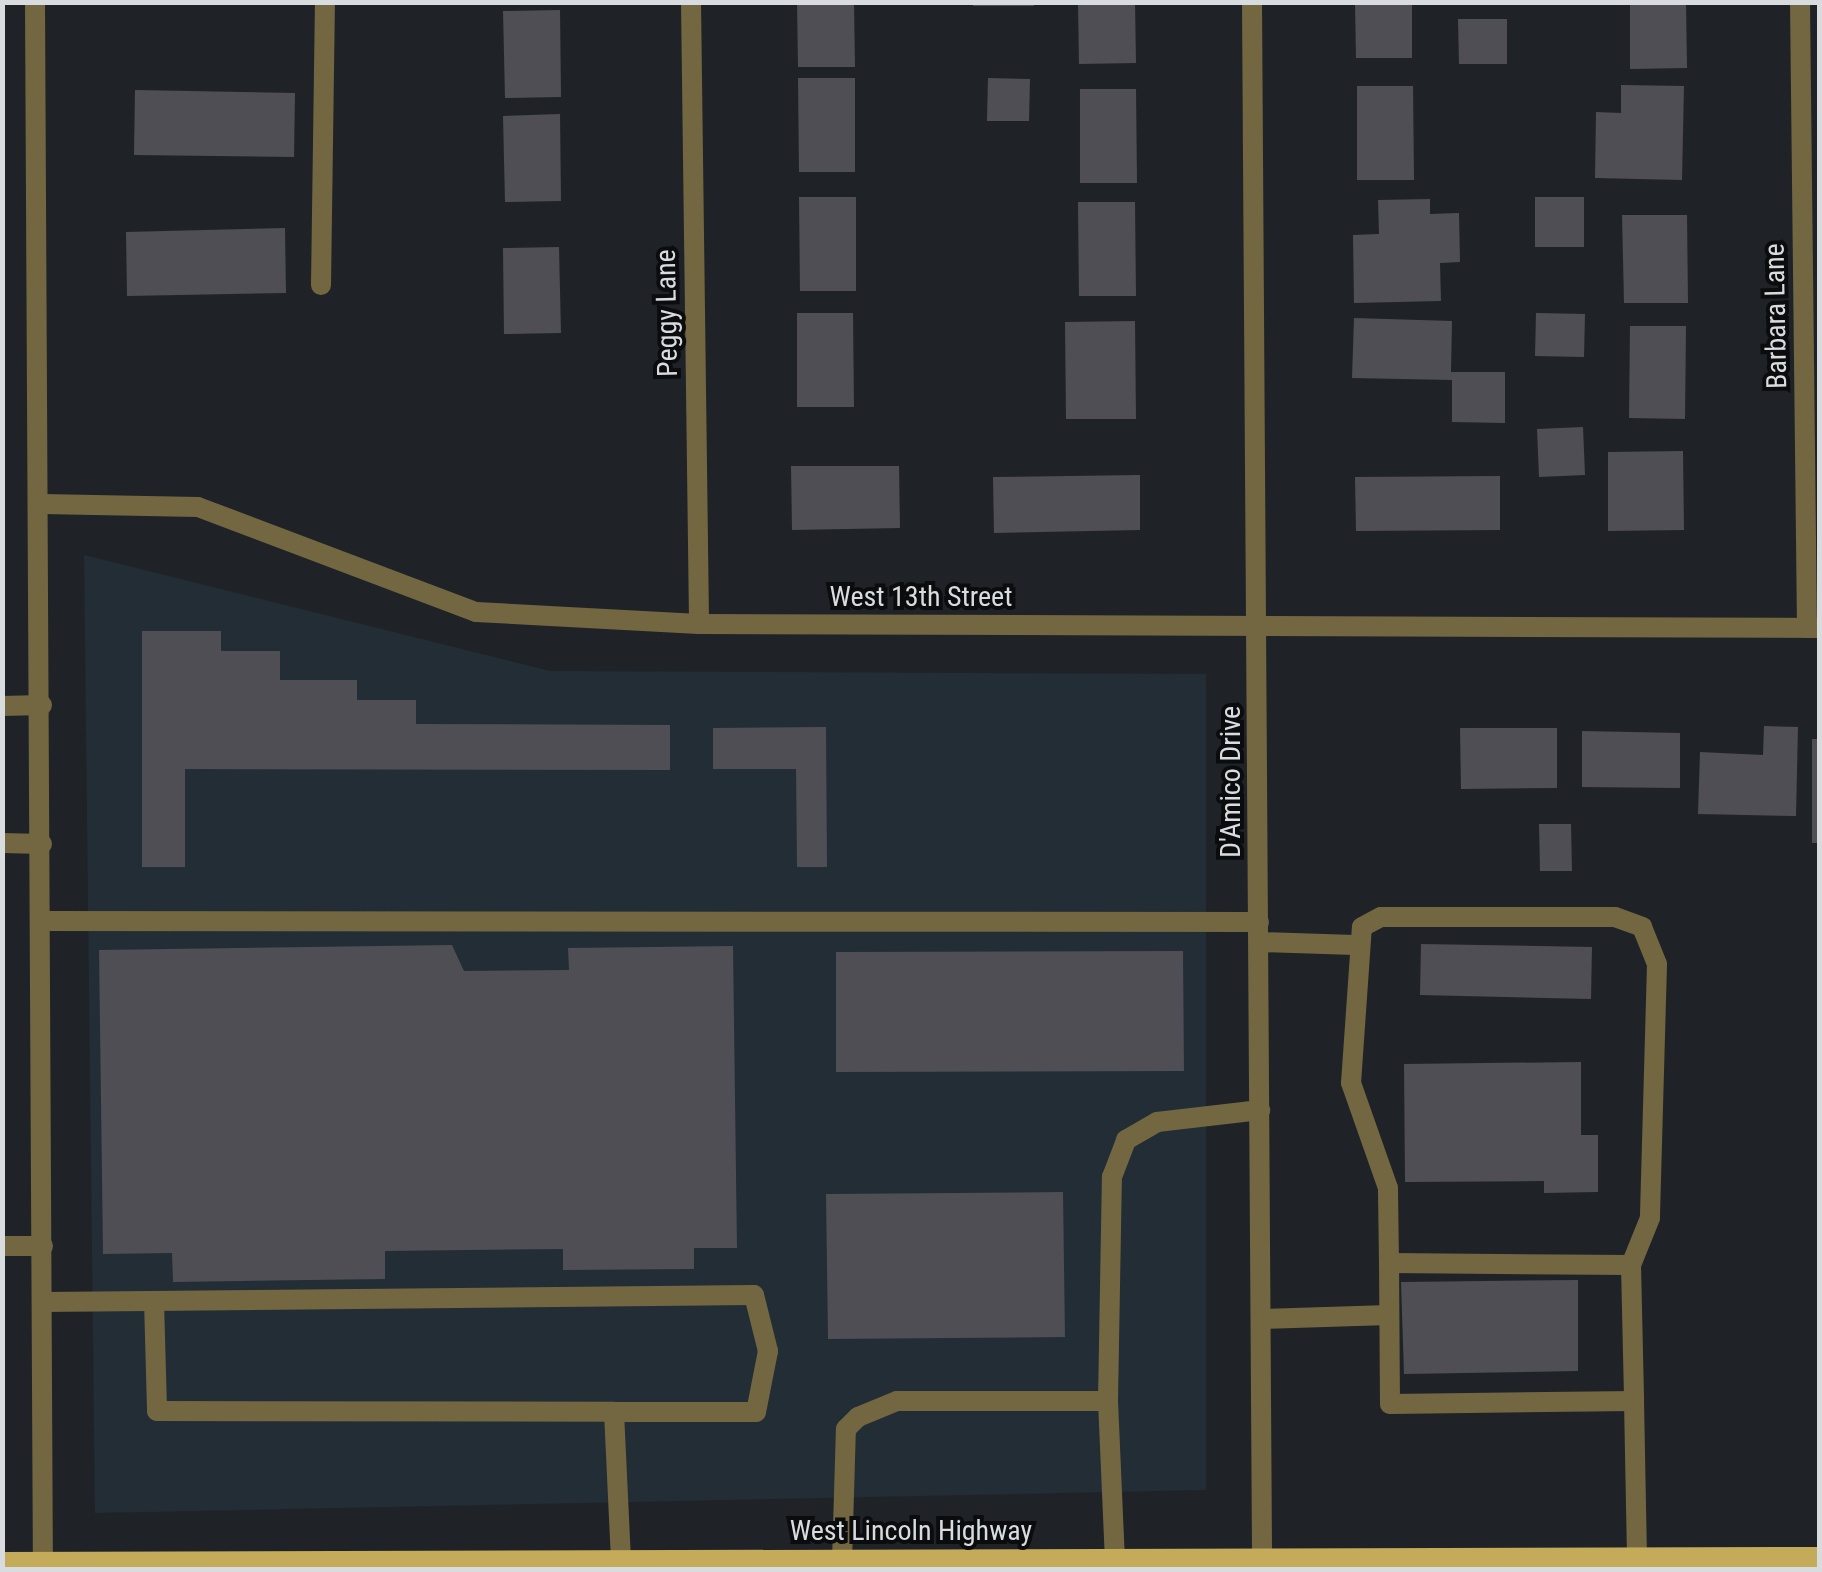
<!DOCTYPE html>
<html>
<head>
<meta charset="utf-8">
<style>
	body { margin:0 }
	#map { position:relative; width:1822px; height:1572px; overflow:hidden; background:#1f2328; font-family:"Roboto Condensed",sans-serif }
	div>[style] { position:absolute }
	.built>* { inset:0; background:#232d35 }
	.building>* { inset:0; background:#4f4e55 }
	.service>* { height:20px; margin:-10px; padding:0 10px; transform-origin:10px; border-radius:10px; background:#736741 }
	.minor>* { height:20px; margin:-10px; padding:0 10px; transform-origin:10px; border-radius:10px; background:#736741 }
	.primary>* { height:25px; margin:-12.5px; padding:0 12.5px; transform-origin:12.5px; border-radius:12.5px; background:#c4ab59 }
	span { translate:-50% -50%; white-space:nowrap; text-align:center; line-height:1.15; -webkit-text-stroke:8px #0a0c0e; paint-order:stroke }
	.street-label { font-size:28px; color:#d8dcdf }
	.frame { position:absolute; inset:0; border:5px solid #d8dcdf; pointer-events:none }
</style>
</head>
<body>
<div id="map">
	<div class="built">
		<i style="clip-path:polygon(84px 555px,550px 671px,1206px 674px,1206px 1490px,95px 1513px)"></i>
	</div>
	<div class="building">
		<i style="clip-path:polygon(797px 2px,854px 2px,855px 67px,798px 67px)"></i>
		<i style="clip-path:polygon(973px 2px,1034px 2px,1034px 6px,973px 6px)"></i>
		<i style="clip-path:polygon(1078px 2px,1135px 2px,1136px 63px,1079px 64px)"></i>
		<i style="clip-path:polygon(1355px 2px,1412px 2px,1412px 58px,1356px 58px)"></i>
		<i style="clip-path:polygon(1630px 2px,1686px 2px,1687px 68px,1630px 69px)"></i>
		<i style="clip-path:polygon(560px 10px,561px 97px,505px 98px,503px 11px)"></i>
		<i style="clip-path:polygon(1458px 19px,1507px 19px,1507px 64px,1459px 64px)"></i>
		<i style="clip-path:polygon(798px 78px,855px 78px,855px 172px,799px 172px)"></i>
		<i style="clip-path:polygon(988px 78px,1030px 79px,1029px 121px,987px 121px)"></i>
		<i style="clip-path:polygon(1621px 85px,1684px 86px,1682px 180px,1595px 178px,1596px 112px,1621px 113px)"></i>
		<i style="clip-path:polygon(1357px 86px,1413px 86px,1414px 180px,1357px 180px)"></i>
		<i style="clip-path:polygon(1080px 89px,1136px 89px,1137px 183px,1080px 183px)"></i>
		<i style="clip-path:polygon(135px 90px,295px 93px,294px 157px,134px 155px)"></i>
		<i style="clip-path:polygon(560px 114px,561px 201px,505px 202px,503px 116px)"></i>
		<i style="clip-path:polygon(799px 197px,856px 197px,856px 291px,800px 291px)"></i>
		<i style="clip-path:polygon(1535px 197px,1584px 197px,1584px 247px,1535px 247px)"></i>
		<i style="clip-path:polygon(1430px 199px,1430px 214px,1459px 213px,1460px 262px,1440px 263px,1441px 301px,1354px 303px,1353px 235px,1379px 234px,1378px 200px)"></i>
		<i style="clip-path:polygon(1078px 202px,1135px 202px,1136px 296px,1079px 296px)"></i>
		<i style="clip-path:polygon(1622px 215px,1687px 215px,1688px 303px,1624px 303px)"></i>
		<i style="clip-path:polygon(285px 228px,286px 293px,127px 296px,126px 232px)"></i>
		<i style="clip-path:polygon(559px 247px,561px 333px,504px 334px,503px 248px)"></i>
		<i style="clip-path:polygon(797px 313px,853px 313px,854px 407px,797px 407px)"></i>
		<i style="clip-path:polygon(1536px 313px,1585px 314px,1584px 357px,1535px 356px)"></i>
		<i style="clip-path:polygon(1354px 318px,1452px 321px,1451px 372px,1505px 372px,1505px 423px,1452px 422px,1452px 380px,1352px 378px)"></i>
		<i style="clip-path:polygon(1135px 321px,1136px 419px,1066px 419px,1065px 322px)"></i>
		<i style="clip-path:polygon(1630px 326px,1686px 326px,1685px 419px,1629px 418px)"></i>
		<i style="clip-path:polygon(1583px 427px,1585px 475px,1539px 477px,1537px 429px)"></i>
		<i style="clip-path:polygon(1683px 451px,1684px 530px,1608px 531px,1608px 452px)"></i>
		<i style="clip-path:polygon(791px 466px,899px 466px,900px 528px,792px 530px)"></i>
		<i style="clip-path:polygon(1140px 475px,1140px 530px,994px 533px,993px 477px)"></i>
		<i style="clip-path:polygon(1500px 476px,1500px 530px,1356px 531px,1355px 477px)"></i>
		<i style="clip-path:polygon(142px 631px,221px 631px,221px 651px,280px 651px,280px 680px,357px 680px,357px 700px,416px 700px,416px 724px,670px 725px,670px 770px,185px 769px,185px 867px,142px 867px)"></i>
		<i style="clip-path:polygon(1764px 726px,1798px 727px,1796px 816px,1698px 814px,1700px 752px,1763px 755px)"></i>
		<i style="clip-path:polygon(826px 727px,827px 867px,797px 867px,796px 769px,713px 769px,713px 728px)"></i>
		<i style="clip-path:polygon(1460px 728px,1557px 728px,1557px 788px,1461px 789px)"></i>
		<i style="clip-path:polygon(1582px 731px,1680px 733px,1680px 788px,1582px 787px)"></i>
		<i style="clip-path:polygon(1812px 739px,1820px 739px,1820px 843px,1812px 843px)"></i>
		<i style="clip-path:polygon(1539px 824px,1571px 824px,1572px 871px,1540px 871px)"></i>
		<i style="clip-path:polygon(1421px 944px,1592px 947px,1591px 999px,1420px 995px)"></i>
		<i style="clip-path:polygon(452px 945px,464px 971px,569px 970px,568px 948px,733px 946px,737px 1248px,694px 1248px,694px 1269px,563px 1270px,563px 1249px,385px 1251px,385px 1279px,173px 1282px,172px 1253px,103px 1254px,99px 950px)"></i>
		<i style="clip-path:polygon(1183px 951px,1184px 1071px,836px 1072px,836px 952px)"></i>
		<i style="clip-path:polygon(1581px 1062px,1581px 1135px,1598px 1135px,1598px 1192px,1544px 1193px,1544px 1181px,1405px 1182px,1404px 1064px)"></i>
		<i style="clip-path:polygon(1063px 1192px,1065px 1337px,828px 1339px,826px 1194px)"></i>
		<i style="clip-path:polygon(1578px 1280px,1578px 1371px,1404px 1374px,1401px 1282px)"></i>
	</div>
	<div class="service">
		<i style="left:321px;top:285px;width:283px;rotate:-89.2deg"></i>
		<i style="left:2px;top:843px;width:40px;rotate:1.4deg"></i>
		<i style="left:43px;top:921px;width:1216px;rotate:0.05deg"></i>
		<i style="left:1259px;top:942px;width:96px;rotate:1.8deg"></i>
		<i style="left:2px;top:1246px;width:41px"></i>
		<i style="left:1389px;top:1263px;width:75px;rotate:-90.8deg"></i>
		<i style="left:1388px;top:1188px;width:111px;rotate:-109.4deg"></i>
		<i style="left:1351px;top:1083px;width:156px;rotate:-86deg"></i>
		<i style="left:1362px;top:927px;width:21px;rotate:-28deg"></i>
		<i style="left:1381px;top:917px;width:234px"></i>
		<i style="left:1615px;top:917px;width:29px;rotate:20deg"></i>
		<i style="left:1642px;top:927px;width:40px;rotate:68deg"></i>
		<i style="left:1657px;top:964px;width:254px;rotate:91.6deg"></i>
		<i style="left:1650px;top:1218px;width:51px;rotate:112deg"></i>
		<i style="left:154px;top:1301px;width:110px;rotate:88.4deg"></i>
		<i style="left:157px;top:1411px;width:457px;rotate:0.1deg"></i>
		<i style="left:43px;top:1302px;width:711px;rotate:-0.56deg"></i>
		<i style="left:754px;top:1295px;width:58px;rotate:76deg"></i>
		<i style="left:768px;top:1351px;width:62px;rotate:101.1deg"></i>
		<i style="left:756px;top:1412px;width:142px;rotate:180deg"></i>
		<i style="left:614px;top:1412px;width:150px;rotate:87.3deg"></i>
		<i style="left:1261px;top:1319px;width:128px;rotate:-1.8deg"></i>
		<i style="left:1108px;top:1401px;width:224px;rotate:-89deg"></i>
		<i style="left:1112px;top:1177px;width:40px;rotate:-69deg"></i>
		<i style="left:1126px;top:1140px;width:36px;rotate:-30deg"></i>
		<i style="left:1157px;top:1122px;width:104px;rotate:-6.6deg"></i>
		<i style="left:1634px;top:1401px;width:244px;rotate:179.3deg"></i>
		<i style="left:1390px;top:1404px;width:141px;rotate:-90.4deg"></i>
		<i style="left:1389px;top:1263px;width:242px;rotate:0.5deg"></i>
		<i style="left:1631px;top:1265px;width:136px;rotate:88.7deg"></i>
		<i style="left:1634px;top:1401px;width:158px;rotate:88.9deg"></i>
		<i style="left:842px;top:1561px;width:132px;rotate:-88.3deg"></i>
		<i style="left:846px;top:1429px;width:17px;rotate:-45deg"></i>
		<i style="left:858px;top:1417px;width:42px;rotate:-22.3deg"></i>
		<i style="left:897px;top:1401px;width:211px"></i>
		<i style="left:1108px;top:1401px;width:160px;rotate:87.5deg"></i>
	</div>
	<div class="minor">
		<i style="left:35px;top:2px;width:1568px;rotate:89.71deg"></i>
		<i style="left:691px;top:2px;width:622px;rotate:89.26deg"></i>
		<i style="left:1252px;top:2px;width:1559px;rotate:89.63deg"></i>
		<i style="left:1800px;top:2px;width:626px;rotate:89.36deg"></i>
		<i style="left:42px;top:504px;width:156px;rotate:1.1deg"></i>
		<i style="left:198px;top:507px;width:297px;rotate:20.7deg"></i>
		<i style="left:476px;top:612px;width:223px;rotate:3.1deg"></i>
		<i style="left:699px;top:624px;width:1121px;rotate:0.2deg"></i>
		<i style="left:2px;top:706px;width:40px;rotate:-1.4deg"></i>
	</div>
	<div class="primary">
		<i style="left:2px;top:1564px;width:1818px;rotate:-0.16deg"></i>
	</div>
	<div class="street-label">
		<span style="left:667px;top:313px;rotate:-91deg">Peggy Lane</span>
		<span style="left:1776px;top:316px;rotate:-91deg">Barbara Lane</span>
		<span style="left:921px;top:597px">West 13th Street</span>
		<span style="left:1231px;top:782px;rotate:-90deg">D'Amico Drive</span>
		<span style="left:911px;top:1531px">West Lincoln Highway</span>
	</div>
	<div class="frame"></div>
</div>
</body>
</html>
